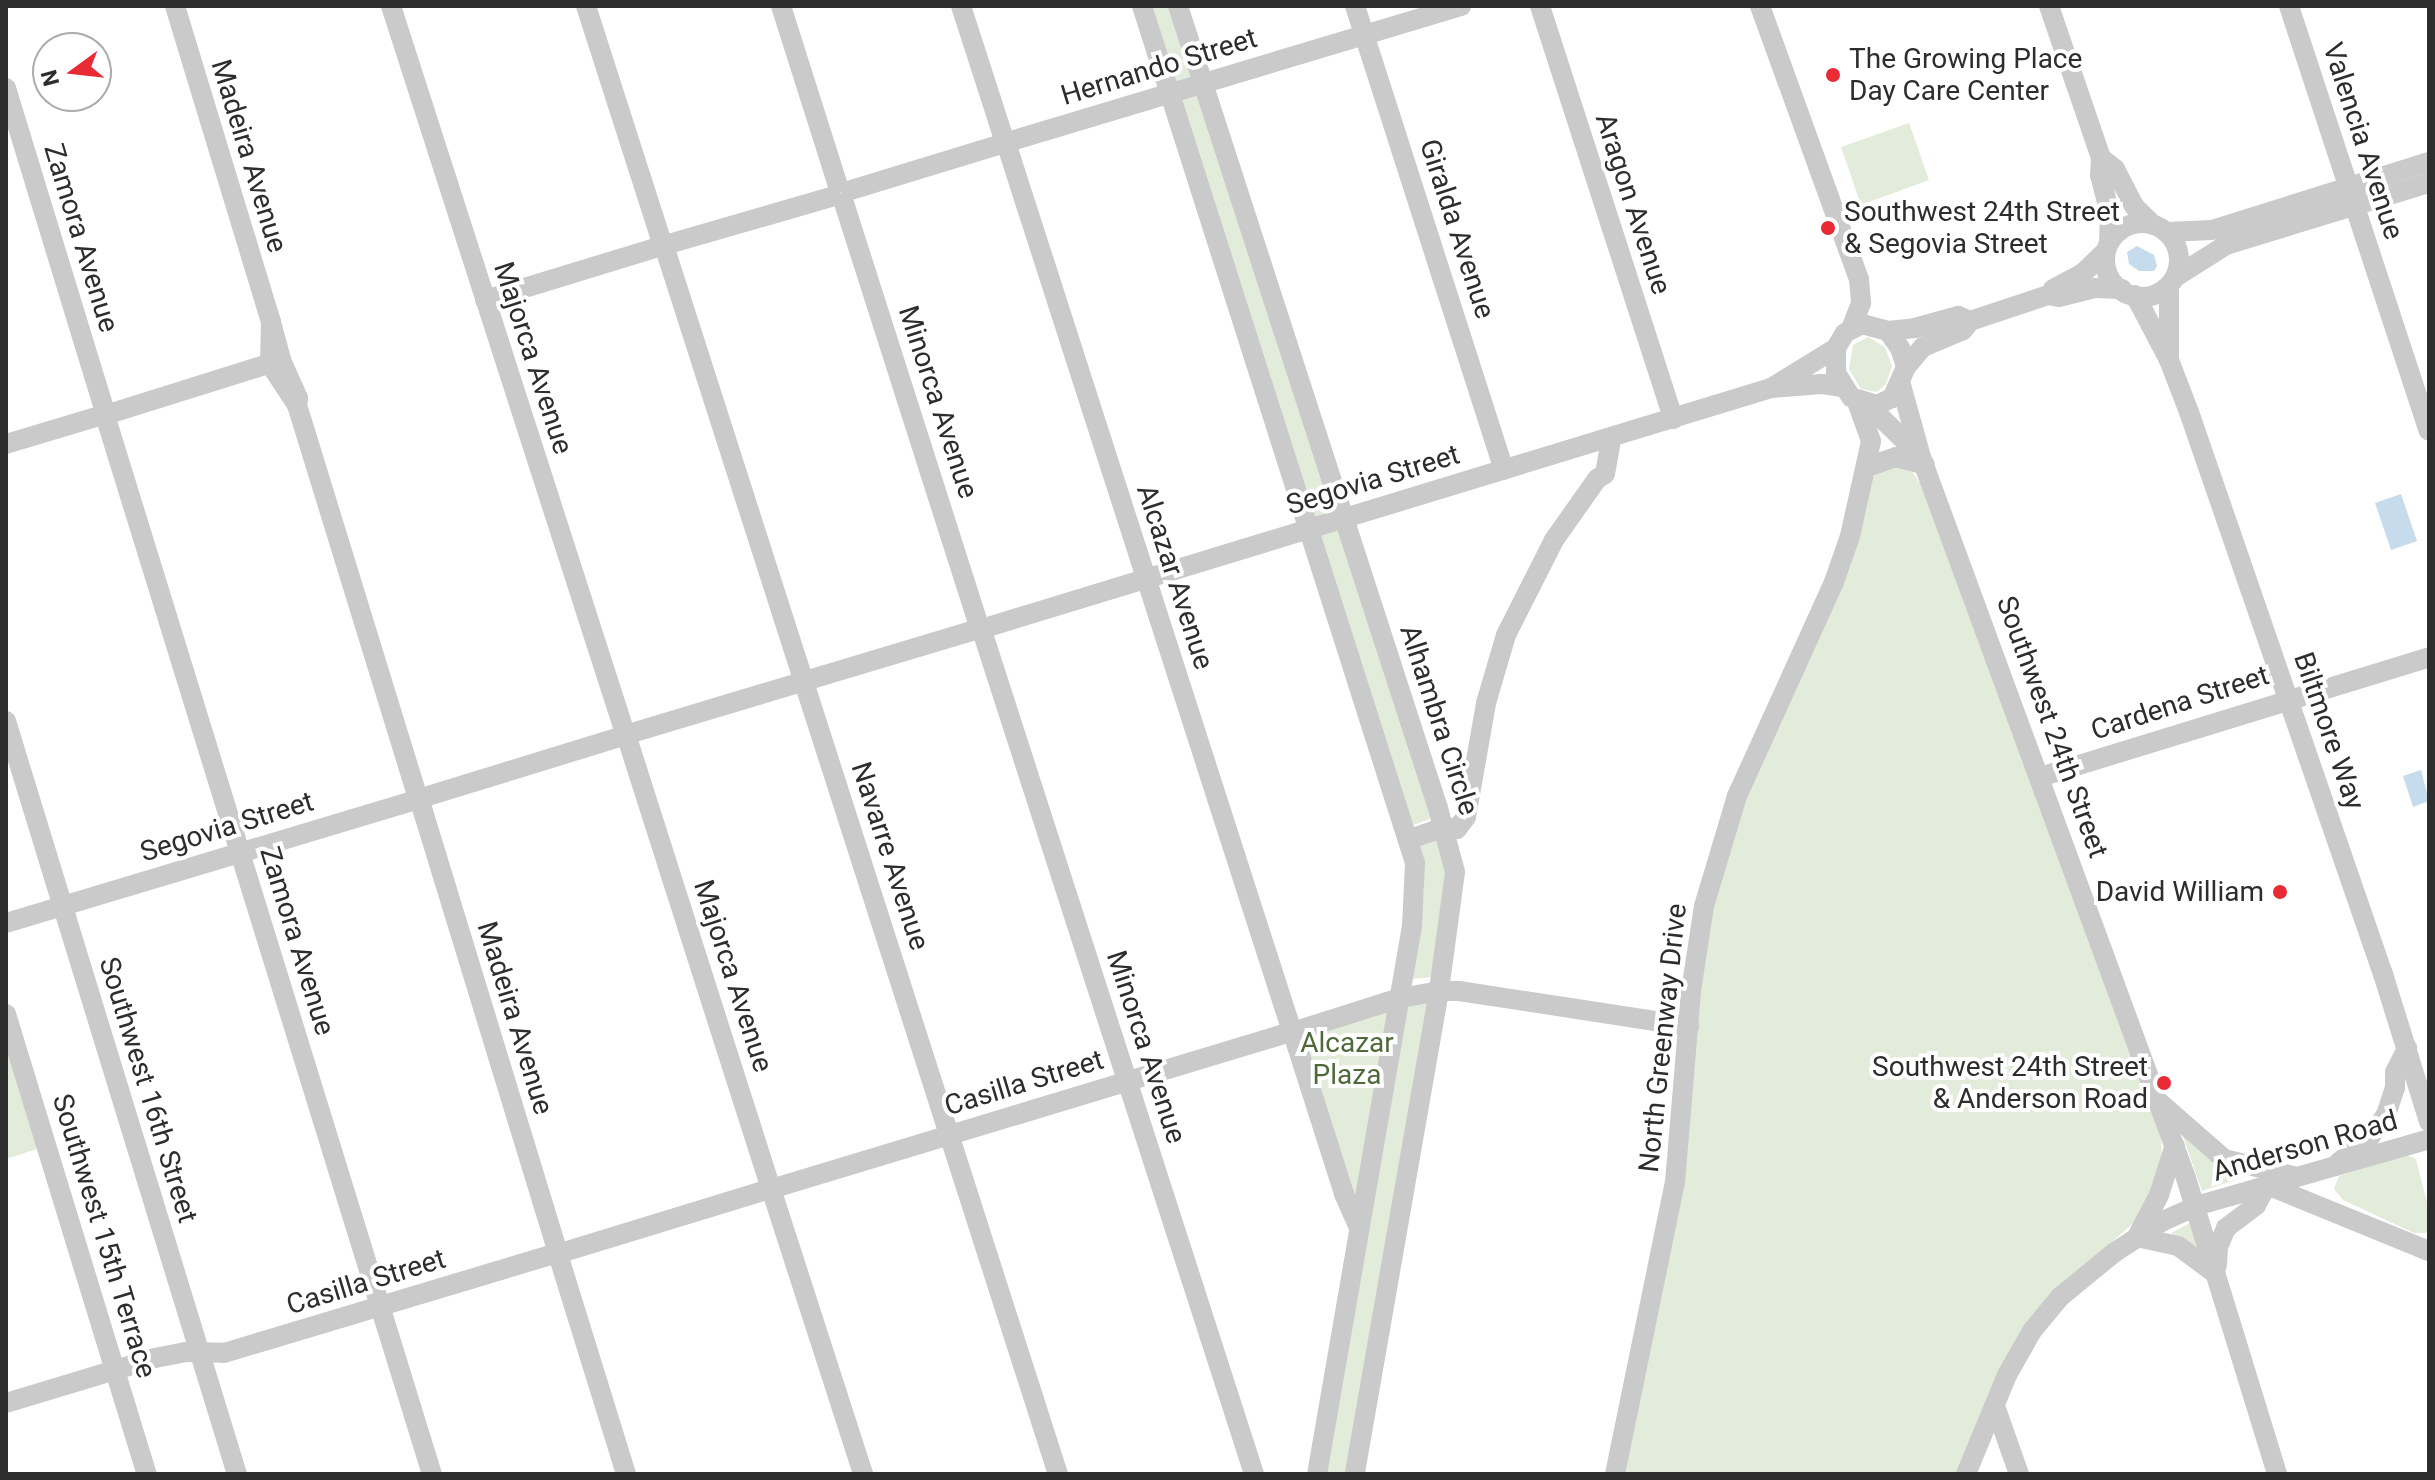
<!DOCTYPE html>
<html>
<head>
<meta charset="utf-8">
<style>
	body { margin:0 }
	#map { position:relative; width:2435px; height:1480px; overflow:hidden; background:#fff; font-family:Roboto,sans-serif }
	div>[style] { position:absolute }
	.green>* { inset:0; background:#e3ebda }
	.water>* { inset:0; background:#c6dcec }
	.minor>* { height:20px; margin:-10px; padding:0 10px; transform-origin:10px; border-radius:10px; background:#cacaca }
	.minor>.ring { margin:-10px; padding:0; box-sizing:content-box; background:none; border:20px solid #cacaca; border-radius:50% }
	.dots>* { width:22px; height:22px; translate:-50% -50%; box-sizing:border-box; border:4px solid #fff; border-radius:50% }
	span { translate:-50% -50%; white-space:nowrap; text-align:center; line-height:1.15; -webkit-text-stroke:8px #fff; paint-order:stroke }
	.poi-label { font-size:28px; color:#2d2d2d }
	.left { translate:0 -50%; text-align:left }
	.right { translate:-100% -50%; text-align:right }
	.street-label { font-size:28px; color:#2d2d2d }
	.park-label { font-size:28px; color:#4f6a3a }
	.frame { position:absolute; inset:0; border:8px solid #2d2d2d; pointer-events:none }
	.north { position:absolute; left:32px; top:32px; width:80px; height:80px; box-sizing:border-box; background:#fff; border:2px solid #ababab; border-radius:50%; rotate:255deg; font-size:22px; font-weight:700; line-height:32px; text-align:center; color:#2d2d2d }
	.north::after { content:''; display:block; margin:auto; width:28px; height:36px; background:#e82b35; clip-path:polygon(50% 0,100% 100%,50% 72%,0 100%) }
</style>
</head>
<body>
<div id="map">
	<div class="green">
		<i style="clip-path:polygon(1149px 6px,1171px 6px,1194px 75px,1173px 82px)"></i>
		<i style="clip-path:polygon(1198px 91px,1335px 510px,1313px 518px,1179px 98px)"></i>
		<i style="clip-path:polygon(1909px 123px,1929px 180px,1861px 205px,1841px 147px)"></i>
		<i style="clip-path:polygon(1868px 337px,1885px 347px,1892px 366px,1886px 384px,1877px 392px,1861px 389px,1849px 369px,1853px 345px)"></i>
		<i style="clip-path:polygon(1883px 466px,1910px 468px,1921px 485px,2161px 1132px,2162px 1168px,2139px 1218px,2063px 1285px,1959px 1474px,1622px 1474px,1704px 948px,1728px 844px,1873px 477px)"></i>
		<i style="clip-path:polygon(1341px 529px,1436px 817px,1413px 825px,1318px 536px)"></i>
		<i style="clip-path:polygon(1442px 838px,1449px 887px,1433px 977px,1410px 979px,1424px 890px,1420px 846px)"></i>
		<i style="clip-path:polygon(1431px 998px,1350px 1474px,1325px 1474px,1407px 1004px)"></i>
		<i style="clip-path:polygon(1390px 1008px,1359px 1207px,1303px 1038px)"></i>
		<i style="clip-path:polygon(6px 1037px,40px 1148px,6px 1159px)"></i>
		<i style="clip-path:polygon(2180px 1128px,2250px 1175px,2202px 1191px)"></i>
		<i style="clip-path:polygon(2405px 1155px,2415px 1158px,2417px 1163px,2429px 1210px,2429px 1231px,2425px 1233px,2414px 1233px,2343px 1200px,2334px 1189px,2339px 1176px)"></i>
		<i style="clip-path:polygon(2190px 1223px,2198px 1245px,2195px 1248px,2171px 1233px)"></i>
	</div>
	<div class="water">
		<i style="clip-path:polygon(2137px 246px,2154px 255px,2157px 266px,2154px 271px,2139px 271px,2129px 264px,2127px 252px)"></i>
		<i style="clip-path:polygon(2401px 494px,2417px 541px,2391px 550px,2375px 503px)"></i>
		<i style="clip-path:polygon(2421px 770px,2429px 801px,2413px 807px,2403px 776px)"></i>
	</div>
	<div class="minor">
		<i style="left:175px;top:6px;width:330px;rotate:73.1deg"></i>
		<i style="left:391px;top:6px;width:757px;rotate:72.16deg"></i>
		<i style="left:586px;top:6px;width:245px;rotate:72.2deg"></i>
		<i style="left:781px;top:6px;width:186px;rotate:72.4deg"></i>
		<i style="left:961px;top:6px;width:137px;rotate:72.1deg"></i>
		<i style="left:1142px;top:6px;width:899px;rotate:72.33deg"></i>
		<i style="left:1415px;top:863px;width:63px;rotate:92.7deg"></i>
		<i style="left:1412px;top:926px;width:556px;rotate:99.83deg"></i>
		<i style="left:1178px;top:6px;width:843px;rotate:72.04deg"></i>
		<i style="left:1438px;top:808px;width:66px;rotate:75.1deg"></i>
		<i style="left:1455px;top:872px;width:120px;rotate:97.7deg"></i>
		<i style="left:1439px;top:991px;width:490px;rotate:99.9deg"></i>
		<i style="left:1355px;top:6px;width:487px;rotate:72.2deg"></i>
		<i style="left:1540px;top:6px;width:434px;rotate:72.1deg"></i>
		<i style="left:1760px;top:6px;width:290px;rotate:70.1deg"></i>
		<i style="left:1859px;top:279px;width:24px;rotate:85deg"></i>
		<i style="left:1861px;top:303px;width:26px;rotate:111deg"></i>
		<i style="left:2049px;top:6px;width:161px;rotate:71.1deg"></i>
		<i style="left:2101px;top:158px;width:17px;rotate:93deg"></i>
		<i style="left:2100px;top:175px;width:40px;rotate:75.6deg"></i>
		<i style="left:2110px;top:214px;width:25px;rotate:92deg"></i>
		<i style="left:2289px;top:6px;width:447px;rotate:71.8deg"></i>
		<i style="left:6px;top:88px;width:332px;rotate:73deg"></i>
		<i style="left:1011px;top:141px;width:470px;rotate:-16.7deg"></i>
		<i style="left:1008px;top:149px;width:917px;rotate:72.16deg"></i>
		<i style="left:2101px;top:158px;width:18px;rotate:38deg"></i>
		<i style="left:2115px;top:169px;width:42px;rotate:62.8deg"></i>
		<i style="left:2134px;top:206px;width:27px;rotate:45deg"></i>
		<i style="left:851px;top:190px;width:154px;rotate:-17deg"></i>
		<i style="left:844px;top:203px;width:437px;rotate:72.3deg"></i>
		<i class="ring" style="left:2105px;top:223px;width:54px;height:54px"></i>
		<i style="left:2167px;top:232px;width:45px;rotate:-2.5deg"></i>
		<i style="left:2212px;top:230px;width:227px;rotate:-17.4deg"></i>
		<i style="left:672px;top:243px;width:166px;rotate:-16.1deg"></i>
		<i style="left:667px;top:255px;width:1280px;rotate:72.22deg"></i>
		<i style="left:2177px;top:276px;width:58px;rotate:-32.3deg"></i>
		<i style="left:2226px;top:245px;width:212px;rotate:-17deg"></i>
		<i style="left:2053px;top:289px;width:34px;rotate:-28deg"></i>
		<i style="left:2083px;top:273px;width:29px;rotate:-44deg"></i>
		<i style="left:2135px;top:295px;width:73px;rotate:62.4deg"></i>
		<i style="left:2169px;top:360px;width:56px;rotate:69deg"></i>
		<i style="left:2189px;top:412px;width:595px;rotate:70.96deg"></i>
		<i style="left:2383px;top:974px;width:155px;rotate:72.7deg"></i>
		<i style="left:485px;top:300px;width:178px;rotate:-17deg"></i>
		<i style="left:1862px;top:324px;width:27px;rotate:15deg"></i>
		<i style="left:1888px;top:331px;width:21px;rotate:55deg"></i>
		<i style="left:1900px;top:348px;width:20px;rotate:72deg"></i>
		<i style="left:1906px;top:367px;width:34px;rotate:114deg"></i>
		<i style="left:1892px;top:398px;width:17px;rotate:155deg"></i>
		<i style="left:1877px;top:405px;width:27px;rotate:-163deg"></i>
		<i style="left:1851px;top:397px;width:28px;rotate:-122deg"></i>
		<i style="left:1836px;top:373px;width:25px;rotate:-90deg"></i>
		<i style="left:1836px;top:348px;width:17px;rotate:-59deg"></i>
		<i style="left:1845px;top:333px;width:19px;rotate:-28deg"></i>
		<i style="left:1888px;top:331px;width:27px;rotate:-6deg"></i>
		<i style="left:1915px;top:328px;width:45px;rotate:-15.6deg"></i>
		<i style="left:1958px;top:316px;width:13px;rotate:23deg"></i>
		<i style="left:2169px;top:360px;width:73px;rotate:-90deg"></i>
		<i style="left:1906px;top:367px;width:26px;rotate:-50deg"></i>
		<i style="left:1923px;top:347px;width:43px;rotate:-23deg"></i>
		<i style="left:1963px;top:330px;width:11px;rotate:-52deg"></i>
		<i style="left:1970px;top:321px;width:82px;rotate:-18.4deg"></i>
		<i style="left:2048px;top:295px;width:11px;rotate:10deg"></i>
		<i style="left:2059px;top:297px;width:36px;rotate:-14deg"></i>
		<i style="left:2094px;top:288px;width:28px;rotate:2deg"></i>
		<i style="left:1901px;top:385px;width:75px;rotate:74.5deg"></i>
		<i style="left:1921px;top:457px;width:768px;rotate:69.82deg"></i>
		<i style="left:2186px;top:1178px;width:310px;rotate:72.9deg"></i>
		<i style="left:1771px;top:388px;width:51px;rotate:-4.5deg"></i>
		<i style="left:1822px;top:384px;width:19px;rotate:9deg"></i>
		<i style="left:297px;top:405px;width:49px;rotate:-123.4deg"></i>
		<i style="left:270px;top:364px;width:42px;rotate:-88.6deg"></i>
		<i style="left:271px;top:322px;width:39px;rotate:75deg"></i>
		<i style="left:281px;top:360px;width:42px;rotate:65.9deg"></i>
		<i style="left:298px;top:398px;width:7px;rotate:98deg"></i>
		<i style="left:297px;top:405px;width:402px;rotate:72.9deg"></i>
		<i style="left:1868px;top:405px;width:70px;rotate:44.4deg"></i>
		<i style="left:115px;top:412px;width:174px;rotate:-17.4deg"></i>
		<i style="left:108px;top:425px;width:1098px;rotate:72.84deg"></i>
		<i style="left:6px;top:444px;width:94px;rotate:-16.7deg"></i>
		<i style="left:1867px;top:467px;width:31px;rotate:-19deg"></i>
		<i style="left:1896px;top:457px;width:30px;rotate:15deg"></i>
		<i style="left:991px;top:626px;width:816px;rotate:-16.97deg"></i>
		<i style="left:1771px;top:388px;width:76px;rotate:-31.6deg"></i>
		<i style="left:984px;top:637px;width:879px;rotate:72.12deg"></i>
		<i style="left:6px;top:721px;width:788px;rotate:72.95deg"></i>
		<i style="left:635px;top:732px;width:352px;rotate:-16.7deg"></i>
		<i style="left:629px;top:744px;width:458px;rotate:72.3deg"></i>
		<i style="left:2040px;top:777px;width:407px;rotate:-17.1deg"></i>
		<i style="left:428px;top:796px;width:198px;rotate:-17.1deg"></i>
		<i style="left:422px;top:808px;width:456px;rotate:73deg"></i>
		<i style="left:1410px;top:839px;width:36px;rotate:-19deg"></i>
		<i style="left:1444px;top:827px;width:13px;rotate:9deg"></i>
		<i style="left:1457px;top:829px;width:15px;rotate:-53deg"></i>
		<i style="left:1466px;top:817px;width:116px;rotate:-80deg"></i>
		<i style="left:1486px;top:703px;width:71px;rotate:-73.6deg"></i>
		<i style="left:1506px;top:635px;width:106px;rotate:-63.2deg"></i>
		<i style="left:1554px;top:540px;width:75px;rotate:-54.8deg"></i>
		<i style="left:1597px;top:479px;width:9px;rotate:-32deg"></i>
		<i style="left:1605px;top:474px;width:36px;rotate:-80deg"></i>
		<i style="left:6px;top:923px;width:421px;rotate:-16.7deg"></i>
		<i style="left:6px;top:1014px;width:481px;rotate:73deg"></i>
		<i style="left:1302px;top:1029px;width:103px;rotate:-17.6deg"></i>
		<i style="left:1400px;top:998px;width:40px;rotate:-10deg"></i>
		<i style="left:1439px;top:991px;width:20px"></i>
		<i style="left:1459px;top:991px;width:233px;rotate:8.7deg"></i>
		<i style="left:1295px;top:1040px;width:162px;rotate:72.3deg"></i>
		<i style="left:1344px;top:1194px;width:36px;rotate:66deg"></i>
		<i style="left:2159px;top:1102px;width:86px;rotate:41.2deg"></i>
		<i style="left:2224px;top:1159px;width:71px;rotate:13.8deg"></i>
		<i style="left:2338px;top:1163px;width:41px;rotate:-39.1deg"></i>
		<i style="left:2370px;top:1137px;width:27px;rotate:-54deg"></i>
		<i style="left:2386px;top:1115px;width:28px;rotate:-72deg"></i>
		<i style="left:2395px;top:1088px;width:16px;rotate:-90deg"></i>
		<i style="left:2395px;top:1072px;width:27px;rotate:-63deg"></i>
		<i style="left:2267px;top:1185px;width:175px;rotate:22.2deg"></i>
		<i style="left:781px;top:1186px;width:525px;rotate:-16.81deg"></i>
		<i style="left:774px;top:1198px;width:290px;rotate:72.1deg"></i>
		<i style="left:2139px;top:1233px;width:43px;rotate:-62.2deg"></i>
		<i style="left:2159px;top:1195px;width:52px;rotate:-72.3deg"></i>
		<i style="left:2137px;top:1237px;width:42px;rotate:12.4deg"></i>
		<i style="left:2178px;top:1246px;width:47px;rotate:36.4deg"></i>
		<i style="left:567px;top:1251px;width:205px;rotate:-17deg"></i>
		<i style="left:561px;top:1264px;width:220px;rotate:72.8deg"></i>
		<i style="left:2217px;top:1265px;width:18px;rotate:-87deg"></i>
		<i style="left:2218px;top:1247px;width:21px;rotate:-67deg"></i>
		<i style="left:2226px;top:1228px;width:38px;rotate:-37deg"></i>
		<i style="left:2256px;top:1205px;width:23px;rotate:-61deg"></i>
		<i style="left:6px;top:1403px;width:156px;rotate:-16.8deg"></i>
		<i style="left:155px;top:1358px;width:31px;rotate:-11deg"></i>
		<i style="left:185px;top:1352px;width:39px;rotate:1deg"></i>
		<i style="left:224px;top:1353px;width:338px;rotate:-16.7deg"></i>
		<i style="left:1995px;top:1406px;width:72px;rotate:70.6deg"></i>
		<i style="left:1615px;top:1474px;width:298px;rotate:-78.4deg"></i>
		<i style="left:1675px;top:1182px;width:192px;rotate:-85.2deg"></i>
		<i style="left:1691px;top:991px;width:86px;rotate:-81.3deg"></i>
		<i style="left:1704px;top:906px;width:115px;rotate:-73.3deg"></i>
		<i style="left:1737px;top:796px;width:235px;rotate:-65.6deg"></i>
		<i style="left:1834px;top:582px;width:49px;rotate:-70.8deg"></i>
		<i style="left:1850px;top:536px;width:97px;rotate:-77.5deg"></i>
		<i style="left:1871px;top:441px;width:41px;rotate:-109.7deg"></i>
		<i style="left:1966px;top:1474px;width:107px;rotate:-67.5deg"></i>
		<i style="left:2007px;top:1375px;width:51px;rotate:-60.4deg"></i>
		<i style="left:2032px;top:1331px;width:44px;rotate:-50.5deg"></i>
		<i style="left:2060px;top:1297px;width:71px;rotate:-39.3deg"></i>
		<i style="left:2115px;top:1252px;width:57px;rotate:-32.9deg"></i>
		<i style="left:2163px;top:1221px;width:36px;rotate:-24deg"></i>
		<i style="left:2196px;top:1206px;width:242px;rotate:-16deg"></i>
	</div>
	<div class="dots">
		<i style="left:1833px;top:75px;background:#e82b35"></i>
		<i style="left:1828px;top:228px;background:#e82b35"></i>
		<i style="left:2280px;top:892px;background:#e82b35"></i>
		<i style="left:2164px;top:1083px;background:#e82b35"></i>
	</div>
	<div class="poi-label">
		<span class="left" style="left:1849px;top:75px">The Growing Place<br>Day Care Center</span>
		<span class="left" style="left:1844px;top:228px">Southwest 24th Street<br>&amp; Segovia Street</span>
		<span class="right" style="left:2264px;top:892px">David William</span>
		<span class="right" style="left:2148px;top:1083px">Southwest 24th Street<br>&amp; Anderson Road</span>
	</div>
	<div class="street-label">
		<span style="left:1159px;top:67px;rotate:-17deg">Hernando Street</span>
		<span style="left:2363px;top:141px;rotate:72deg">Valencia Avenue</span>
		<span style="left:249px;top:156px;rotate:73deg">Madeira Avenue</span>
		<span style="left:1633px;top:204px;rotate:72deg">Aragon Avenue</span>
		<span style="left:1457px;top:229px;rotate:72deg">Giralda Avenue</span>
		<span style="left:81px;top:238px;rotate:73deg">Zamora Avenue</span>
		<span style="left:533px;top:358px;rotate:72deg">Majorca Avenue</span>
		<span style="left:938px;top:402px;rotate:72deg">Minorca Avenue</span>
		<span style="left:1373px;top:480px;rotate:-17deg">Segovia Street</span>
		<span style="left:1175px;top:577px;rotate:72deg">Alcazar Avenue</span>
		<span style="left:2180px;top:703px;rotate:-18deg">Cardena Street</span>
		<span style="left:1439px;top:720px;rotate:72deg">Alhambra Circle</span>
		<span style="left:2052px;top:727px;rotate:70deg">Southwest 24th Street</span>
		<span style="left:2329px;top:731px;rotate:71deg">Biltmore Way</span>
		<span style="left:227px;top:827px;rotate:-17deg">Segovia Street</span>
		<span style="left:890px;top:856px;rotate:72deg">Navarre Avenue</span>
		<span style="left:297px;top:941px;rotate:73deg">Zamora Avenue</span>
		<span style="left:733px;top:976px;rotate:72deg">Majorca Avenue</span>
		<span style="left:515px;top:1018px;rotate:73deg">Madeira Avenue</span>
		<span style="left:1663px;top:1038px;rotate:-84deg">North Greenway Drive</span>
		<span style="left:1146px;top:1047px;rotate:72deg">Minorca Avenue</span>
		<span style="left:1024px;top:1083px;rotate:-17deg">Casilla Street</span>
		<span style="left:148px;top:1090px;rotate:73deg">Southwest 16th Street</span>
		<span style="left:2305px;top:1146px;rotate:-16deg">Anderson Road</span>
		<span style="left:104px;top:1236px;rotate:73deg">Southwest 15th Terrace</span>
		<span style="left:366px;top:1282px;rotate:-17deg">Casilla Street</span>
	</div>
	<div class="park-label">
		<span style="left:1347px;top:1059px">Alcazar<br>Plaza</span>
	</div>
	<div class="frame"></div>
	<div class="north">N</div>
</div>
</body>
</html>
